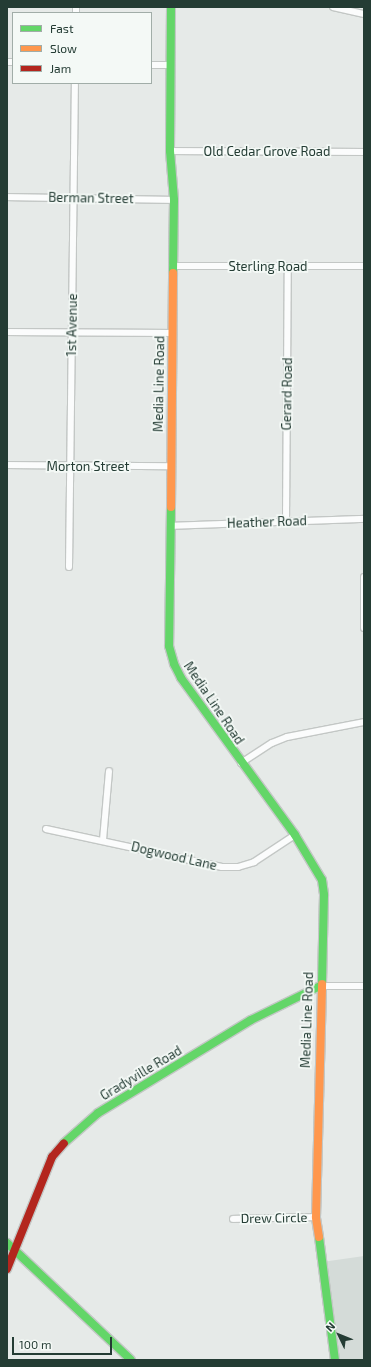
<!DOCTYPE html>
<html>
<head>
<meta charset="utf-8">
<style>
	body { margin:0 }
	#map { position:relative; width:371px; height:1367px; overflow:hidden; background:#e6eae8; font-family:"Exo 2",sans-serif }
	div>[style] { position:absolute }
	.built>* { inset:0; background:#d4dbd8 }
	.roads { filter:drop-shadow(1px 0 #c3c7c5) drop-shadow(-1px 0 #c3c7c5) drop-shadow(0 1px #c3c7c5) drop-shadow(0 -1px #c3c7c5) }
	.street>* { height:6px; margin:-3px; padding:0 3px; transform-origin:3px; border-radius:3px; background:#fbfcfc }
	.fast>* { height:8px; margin:-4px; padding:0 4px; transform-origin:4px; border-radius:4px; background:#63d668 }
	.slow>* { height:8px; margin:-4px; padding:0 4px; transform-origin:4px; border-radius:4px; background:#ff974d }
	.jam>* { height:8px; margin:-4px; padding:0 4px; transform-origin:4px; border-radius:4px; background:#b3261e }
	span { translate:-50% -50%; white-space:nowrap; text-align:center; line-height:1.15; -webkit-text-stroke:3.5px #f4f9f6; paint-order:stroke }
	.street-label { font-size:13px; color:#243c34 }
	.frame { position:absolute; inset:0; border:8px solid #243c34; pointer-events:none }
	.legend { position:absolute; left:12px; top:12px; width:140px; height:72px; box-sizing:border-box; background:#f4f9f6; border:1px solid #a1ada8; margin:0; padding:5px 7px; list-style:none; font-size:12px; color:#243c34 }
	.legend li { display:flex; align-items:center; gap:8px; height:20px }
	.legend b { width:20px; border:1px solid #a1ada8 }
	.north { position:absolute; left:319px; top:1315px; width:40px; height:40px; -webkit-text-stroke:3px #f4f9f6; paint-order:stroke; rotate:313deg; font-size:11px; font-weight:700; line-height:16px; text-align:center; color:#243c34 }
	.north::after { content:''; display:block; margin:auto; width:14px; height:18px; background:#243c34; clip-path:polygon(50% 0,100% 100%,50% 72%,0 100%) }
	.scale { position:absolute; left:12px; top:1337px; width:100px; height:18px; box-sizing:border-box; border:2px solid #243c34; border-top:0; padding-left:5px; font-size:12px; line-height:14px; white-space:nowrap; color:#243c34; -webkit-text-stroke:3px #f4f9f6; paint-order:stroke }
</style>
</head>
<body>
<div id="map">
	<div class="built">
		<i style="clip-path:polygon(364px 1256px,364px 1360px,335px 1360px,322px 1262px)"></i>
	</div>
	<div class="roads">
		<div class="street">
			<i style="left:333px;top:7px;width:32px;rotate:13deg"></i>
			<i style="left:76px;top:13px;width:6px;rotate:-90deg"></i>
			<i style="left:7px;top:62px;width:6px"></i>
			<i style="left:151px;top:65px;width:20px"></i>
			<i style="left:170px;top:151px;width:194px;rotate:0.3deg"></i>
			<i style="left:7px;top:197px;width:167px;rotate:1deg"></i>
			<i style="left:172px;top:266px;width:192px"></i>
			<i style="left:7px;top:332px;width:165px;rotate:0.3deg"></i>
			<i style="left:7px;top:465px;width:163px;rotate:0.4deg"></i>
			<i style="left:286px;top:521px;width:255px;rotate:-89.6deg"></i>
			<i style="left:170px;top:526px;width:194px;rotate:-2.1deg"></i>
			<i style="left:69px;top:567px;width:484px;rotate:-89.3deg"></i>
			<i style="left:364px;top:577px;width:51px;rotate:90deg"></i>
			<i style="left:241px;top:763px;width:37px;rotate:-33deg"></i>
			<i style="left:272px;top:743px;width:16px;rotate:-22deg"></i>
			<i style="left:287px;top:737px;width:78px;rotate:-11deg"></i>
			<i style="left:46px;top:829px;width:180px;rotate:12.2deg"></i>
			<i style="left:222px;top:867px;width:16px"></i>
			<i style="left:238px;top:867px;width:17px;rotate:-17deg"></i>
			<i style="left:254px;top:862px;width:49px;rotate:-33.4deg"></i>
			<i style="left:103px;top:840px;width:69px;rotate:-85deg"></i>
			<i style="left:320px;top:986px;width:44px"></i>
			<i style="left:233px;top:1219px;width:83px;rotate:-1.4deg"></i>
		</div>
		<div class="fast">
			<i style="left:171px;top:7px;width:144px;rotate:90.4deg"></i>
			<i style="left:170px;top:151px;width:49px;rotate:85.3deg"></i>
			<i style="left:174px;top:200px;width:73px;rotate:90.8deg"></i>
			<i style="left:171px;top:507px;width:139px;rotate:90.8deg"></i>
			<i style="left:169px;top:646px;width:19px;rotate:74deg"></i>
			<i style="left:174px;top:664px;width:16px;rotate:63deg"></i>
			<i style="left:181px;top:678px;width:194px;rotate:54deg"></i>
			<i style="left:295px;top:835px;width:52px;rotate:59deg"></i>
			<i style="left:322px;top:880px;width:15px;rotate:82deg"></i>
			<i style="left:324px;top:895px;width:89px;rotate:91.3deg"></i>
			<i style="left:64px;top:1143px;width:45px;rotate:-41.4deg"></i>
			<i style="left:98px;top:1113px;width:179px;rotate:-31.3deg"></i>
			<i style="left:251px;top:1020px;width:77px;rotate:-26.2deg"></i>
			<i style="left:319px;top:1237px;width:124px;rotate:82.6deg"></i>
			<i style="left:7px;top:1243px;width:170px;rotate:43.3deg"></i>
		</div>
		<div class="slow">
			<i style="left:171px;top:507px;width:234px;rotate:-89.5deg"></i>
			<i style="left:319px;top:1237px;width:20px;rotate:-99deg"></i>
			<i style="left:316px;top:1217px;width:233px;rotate:-88.5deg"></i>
		</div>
		<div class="jam">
			<i style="left:7px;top:1269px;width:121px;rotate:-68.1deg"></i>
			<i style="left:52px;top:1157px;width:18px;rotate:-49deg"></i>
		</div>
	</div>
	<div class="street-label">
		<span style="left:267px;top:151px">Old Cedar Grove Road</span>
		<span style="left:91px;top:198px;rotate:1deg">Berman Street</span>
		<span style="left:268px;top:266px">Sterling Road</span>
		<span style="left:72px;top:325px;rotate:-89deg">1st Avenue</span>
		<span style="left:159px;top:384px;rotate:-89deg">Media Line Road</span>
		<span style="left:287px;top:394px;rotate:-89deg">Gerard Road</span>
		<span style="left:88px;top:466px">Morton Street</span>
		<span style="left:267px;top:522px;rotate:-2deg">Heather Road</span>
		<span style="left:214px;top:703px;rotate:56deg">Media Line Road</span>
		<span style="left:174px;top:856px;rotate:13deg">Dogwood Lane</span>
		<span style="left:307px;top:1020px;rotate:-88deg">Media Line Road</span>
		<span style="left:141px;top:1073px;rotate:-31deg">Gradyville Road</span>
		<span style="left:274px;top:1218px;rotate:-1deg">Drew Circle</span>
	</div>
	<div class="frame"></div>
	<ul class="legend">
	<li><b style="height:5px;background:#63d668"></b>Fast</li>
	<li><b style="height:5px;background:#ff974d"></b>Slow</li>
	<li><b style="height:5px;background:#b3261e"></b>Jam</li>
	</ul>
	<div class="north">N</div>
	<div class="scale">100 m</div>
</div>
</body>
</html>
